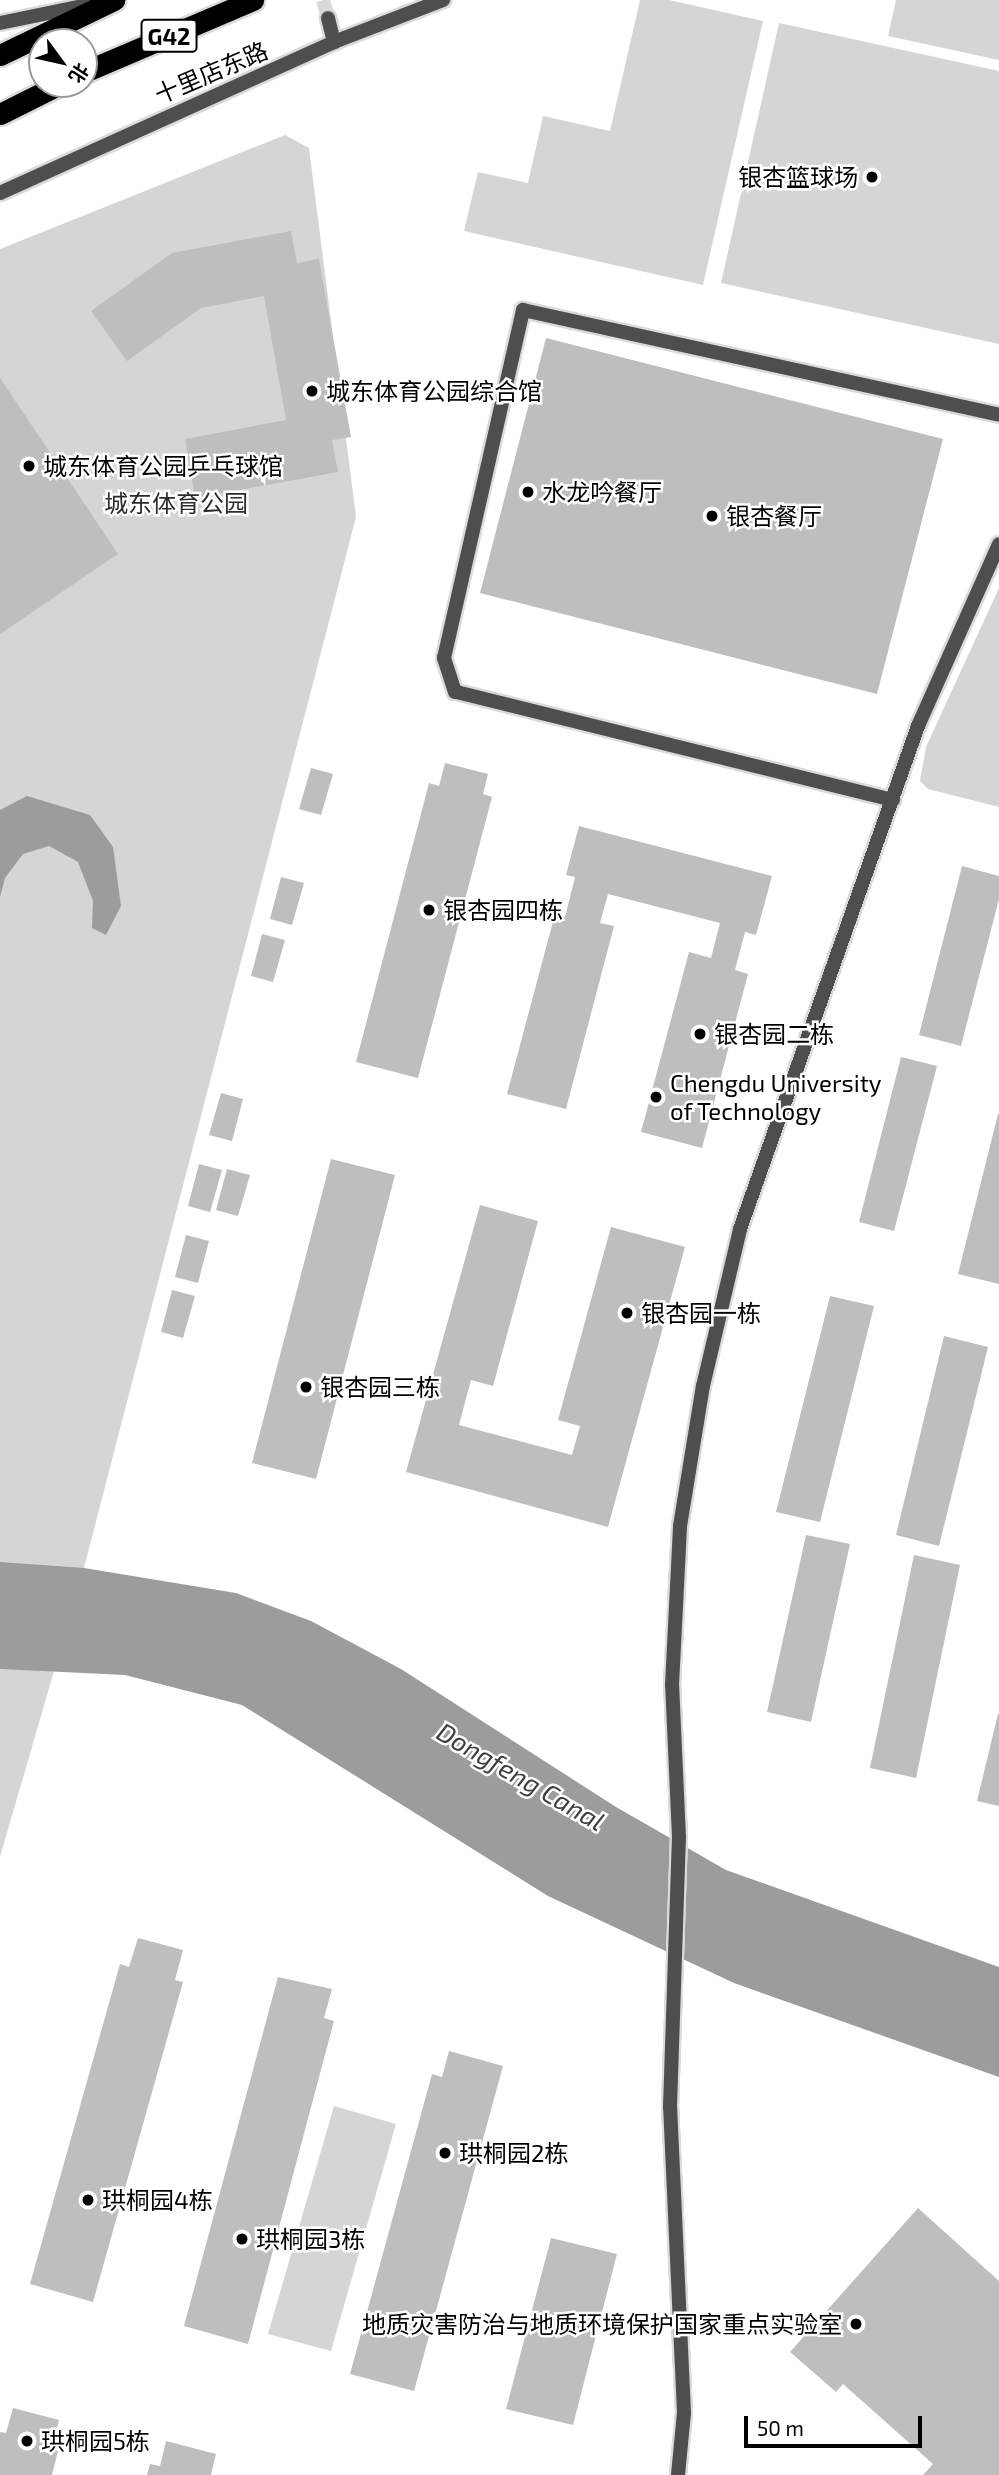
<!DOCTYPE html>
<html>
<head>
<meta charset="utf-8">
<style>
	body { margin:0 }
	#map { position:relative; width:999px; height:2475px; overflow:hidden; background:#fff; font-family:"Exo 2","Noto Sans SC",sans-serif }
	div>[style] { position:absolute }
	.green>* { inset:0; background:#d5d5d5 }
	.water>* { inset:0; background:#9c9c9c }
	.building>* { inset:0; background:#bebebe }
	.tertiary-tunnel>* { height:14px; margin-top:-7px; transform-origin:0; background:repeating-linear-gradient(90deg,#d9d9d9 0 14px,transparent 0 21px) }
	.roads { filter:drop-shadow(2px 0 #dbdbdb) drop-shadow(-2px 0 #dbdbdb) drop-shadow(0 2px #dbdbdb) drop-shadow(0 -2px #dbdbdb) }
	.minor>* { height:14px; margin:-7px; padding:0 7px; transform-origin:7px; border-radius:7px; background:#4e4e4e }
	.tertiary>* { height:14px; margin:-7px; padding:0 7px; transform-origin:7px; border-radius:7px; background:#4e4e4e }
	.motorway>* { height:21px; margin:-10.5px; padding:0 10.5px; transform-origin:10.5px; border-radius:10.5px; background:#000 }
	.dots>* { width:19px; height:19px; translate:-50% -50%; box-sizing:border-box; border:4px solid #fff; border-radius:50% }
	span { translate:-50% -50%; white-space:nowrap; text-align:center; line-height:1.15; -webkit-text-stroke:5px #fff; paint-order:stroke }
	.shield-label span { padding:2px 5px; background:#fff; border:2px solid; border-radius:5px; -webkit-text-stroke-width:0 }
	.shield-label { font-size:23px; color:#000; font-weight:700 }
	.street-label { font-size:24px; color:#000 }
	.poi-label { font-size:24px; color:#000 }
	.right { translate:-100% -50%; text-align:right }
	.left { translate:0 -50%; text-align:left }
	.park-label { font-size:24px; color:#2c2c2c }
	.water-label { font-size:26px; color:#3d3d3d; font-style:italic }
	.north { position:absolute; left:28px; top:28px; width:70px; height:70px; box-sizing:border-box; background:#fff; border:2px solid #999; border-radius:50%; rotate:123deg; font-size:19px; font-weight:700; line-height:28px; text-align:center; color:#000 }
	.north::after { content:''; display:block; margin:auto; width:24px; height:32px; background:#000; clip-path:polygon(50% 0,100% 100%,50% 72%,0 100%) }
	.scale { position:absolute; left:744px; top:2416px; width:178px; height:32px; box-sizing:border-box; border:4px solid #000; border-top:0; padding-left:9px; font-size:21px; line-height:24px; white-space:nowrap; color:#000; -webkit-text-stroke:5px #fff; paint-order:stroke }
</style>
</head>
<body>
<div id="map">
	<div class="green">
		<i style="clip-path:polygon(640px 0,669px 0,763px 21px,703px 285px,464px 231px,478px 172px,528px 183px,543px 116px,610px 131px)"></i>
		<i style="clip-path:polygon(896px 0,999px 0,999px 60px,888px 36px)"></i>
		<i style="clip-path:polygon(779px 23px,999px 71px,999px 344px,721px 283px)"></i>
		<i style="clip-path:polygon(285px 135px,309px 148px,356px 517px,84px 1568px,0 1857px,0 249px)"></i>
		<i style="clip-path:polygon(999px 588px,999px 807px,928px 789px,920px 781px,926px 747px)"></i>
		<i style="clip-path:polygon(334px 2106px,396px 2124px,331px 2351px,268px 2334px)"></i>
	</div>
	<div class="water">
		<i style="clip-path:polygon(27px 796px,90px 815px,113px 847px,121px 906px,106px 935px,92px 928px,93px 901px,78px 862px,49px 846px,23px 854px,5px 878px,0 897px,0 810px)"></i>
		<i style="clip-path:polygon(0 1562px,84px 1568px,236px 1593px,311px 1621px,401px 1669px,616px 1807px,726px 1870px,999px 1967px,999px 2077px,734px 1983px,548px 1896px,242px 1705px,125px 1675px,0 1669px)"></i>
	</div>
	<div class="building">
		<i style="clip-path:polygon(291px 231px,297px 263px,319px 259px,351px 437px,332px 440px,338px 472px,195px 498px,185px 439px,286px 420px,264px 296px,201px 308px,127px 361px,91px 311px,172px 253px)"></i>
		<i style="clip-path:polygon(546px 338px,943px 439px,877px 694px,480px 593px)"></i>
		<i style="clip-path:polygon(0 378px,118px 554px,0 634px)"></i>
		<i style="clip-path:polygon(445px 763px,488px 774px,483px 794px,492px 797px,418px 1078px,356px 1062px,429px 783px,439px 786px)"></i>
		<i style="clip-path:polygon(311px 768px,333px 774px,321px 815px,299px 809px)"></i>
		<i style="clip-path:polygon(579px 826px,772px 876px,756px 935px,745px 932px,735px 970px,748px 974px,702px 1148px,641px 1132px,689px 952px,711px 958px,720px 923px,608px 894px,600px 923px,614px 926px,566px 1109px,507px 1094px,555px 914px,565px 917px,575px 877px,566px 875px)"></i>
		<i style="clip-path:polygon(962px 866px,999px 876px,999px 899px,961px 1046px,919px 1035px)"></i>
		<i style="clip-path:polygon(281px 877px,304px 883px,292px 925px,270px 919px)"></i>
		<i style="clip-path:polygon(262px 934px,285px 940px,273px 982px,251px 976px)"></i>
		<i style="clip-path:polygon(901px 1057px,937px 1066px,894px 1231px,859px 1222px)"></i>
		<i style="clip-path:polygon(221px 1093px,243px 1099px,232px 1141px,209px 1135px)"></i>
		<i style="clip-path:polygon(998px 1114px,999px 1114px,999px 1284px,958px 1274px)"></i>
		<i style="clip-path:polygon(331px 1159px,395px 1175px,316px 1479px,252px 1463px)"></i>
		<i style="clip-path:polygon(199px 1164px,222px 1170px,210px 1212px,188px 1206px)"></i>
		<i style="clip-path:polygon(227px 1169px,250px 1175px,238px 1216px,216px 1210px)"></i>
		<i style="clip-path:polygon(480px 1205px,538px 1221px,493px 1386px,471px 1380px,459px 1425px,572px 1455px,580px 1426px,558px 1420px,611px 1227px,685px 1247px,608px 1527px,406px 1472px)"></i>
		<i style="clip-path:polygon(186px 1235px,209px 1241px,198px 1283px,175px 1277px)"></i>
		<i style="clip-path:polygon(172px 1290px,195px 1296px,183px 1338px,161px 1332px)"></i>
		<i style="clip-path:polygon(830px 1296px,874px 1306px,820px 1522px,776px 1512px)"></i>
		<i style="clip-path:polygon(944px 1336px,988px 1347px,939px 1546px,896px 1535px)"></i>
		<i style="clip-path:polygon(806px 1535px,850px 1544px,811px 1722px,767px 1712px)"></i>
		<i style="clip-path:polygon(914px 1555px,960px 1565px,916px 1778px,870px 1768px)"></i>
		<i style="clip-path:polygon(998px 1714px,999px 1714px,999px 1806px,977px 1801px)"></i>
		<i style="clip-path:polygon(138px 1938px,183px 1950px,175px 1980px,183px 1982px,93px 2302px,30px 2284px,120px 1964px,129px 1967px)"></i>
		<i style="clip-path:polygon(278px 1977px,332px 1989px,324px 2018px,334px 2021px,248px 2344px,184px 2326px)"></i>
		<i style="clip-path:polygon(449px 2051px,503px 2066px,414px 2391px,350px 2374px,432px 2074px,442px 2077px)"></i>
		<i style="clip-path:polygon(918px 2208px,999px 2281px,999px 2475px,923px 2475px,933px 2464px,843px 2384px,836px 2392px,790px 2352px)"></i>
		<i style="clip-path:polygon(551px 2238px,617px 2254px,573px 2425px,506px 2409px)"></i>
		<i style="clip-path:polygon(13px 2408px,59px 2420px,52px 2449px,58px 2451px,52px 2475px,0 2475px,0 2432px,6px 2433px)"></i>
		<i style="clip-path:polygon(166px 2441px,216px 2454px,211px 2475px,147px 2475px,150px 2464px,160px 2466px)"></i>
	</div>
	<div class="tertiary-tunnel">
		<i style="left:323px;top:0;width:19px;rotate:74deg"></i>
	</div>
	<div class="roads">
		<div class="minor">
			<i style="left:893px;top:800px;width:451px;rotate:-166.1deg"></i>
			<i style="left:455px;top:692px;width:36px;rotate:-108deg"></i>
			<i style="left:444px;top:658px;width:357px;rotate:-77.2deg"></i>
			<i style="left:523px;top:310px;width:487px;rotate:12.4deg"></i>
			<i style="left:678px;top:2475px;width:62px;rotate:-84.5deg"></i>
			<i style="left:684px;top:2413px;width:306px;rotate:-92.6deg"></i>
			<i style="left:670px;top:2107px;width:270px;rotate:-88.1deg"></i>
			<i style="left:679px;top:1837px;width:152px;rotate:-92.6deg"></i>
			<i style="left:672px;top:1685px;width:159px;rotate:-87.1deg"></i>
			<i style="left:680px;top:1526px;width:142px;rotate:-80.7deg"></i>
			<i style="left:703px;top:1386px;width:161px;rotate:-76.7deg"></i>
			<i style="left:740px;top:1229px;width:534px;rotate:-70.51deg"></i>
			<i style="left:918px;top:726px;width:199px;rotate:-66deg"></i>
		</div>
		<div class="tertiary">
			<i style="left:328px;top:18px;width:25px;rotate:76deg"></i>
			<i style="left:0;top:23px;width:90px;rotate:-11.6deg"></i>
			<i style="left:0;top:193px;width:367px;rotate:-24.3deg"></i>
			<i style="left:334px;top:42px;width:117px;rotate:-21.1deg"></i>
		</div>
		<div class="motorway">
			<i style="left:0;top:55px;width:127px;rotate:-25.8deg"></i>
			<i style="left:84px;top:72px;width:184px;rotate:-23.1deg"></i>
			<i style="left:0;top:114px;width:67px;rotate:-26.6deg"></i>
		</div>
	</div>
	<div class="dots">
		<i style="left:872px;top:177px;background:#000"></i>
		<i style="left:312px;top:391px;background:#000"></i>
		<i style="left:29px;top:466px;background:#000"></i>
		<i style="left:528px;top:492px;background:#000"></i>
		<i style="left:712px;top:516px;background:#000"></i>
		<i style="left:429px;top:910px;background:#000"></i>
		<i style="left:700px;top:1034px;background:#000"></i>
		<i style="left:656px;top:1097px;background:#000"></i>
		<i style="left:627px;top:1313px;background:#000"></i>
		<i style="left:306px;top:1387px;background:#000"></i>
		<i style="left:445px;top:2153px;background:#000"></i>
		<i style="left:88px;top:2200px;background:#000"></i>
		<i style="left:242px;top:2239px;background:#000"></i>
		<i style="left:856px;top:2324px;background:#000"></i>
		<i style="left:27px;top:2441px;background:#000"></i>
	</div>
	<div class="shield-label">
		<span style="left:169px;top:36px">G42</span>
	</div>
	<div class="street-label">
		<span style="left:211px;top:72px;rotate:-23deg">十里店东路</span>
	</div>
	<div class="poi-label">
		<span class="right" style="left:858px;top:177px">银杏篮球场</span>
		<span class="left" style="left:326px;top:391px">城东体育公园综合馆</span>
		<span class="left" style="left:43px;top:466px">城东体育公园乒乓球馆</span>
		<span class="left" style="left:542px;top:492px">水龙吟餐厅</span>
		<span class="left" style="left:726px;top:516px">银杏餐厅</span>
		<span class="left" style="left:443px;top:910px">银杏园四栋</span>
		<span class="left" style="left:714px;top:1034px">银杏园二栋</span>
		<span class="left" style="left:670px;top:1097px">Chengdu University<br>of Technology</span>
		<span class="left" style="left:641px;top:1313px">银杏园一栋</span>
		<span class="left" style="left:320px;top:1387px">银杏园三栋</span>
		<span class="left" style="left:459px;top:2153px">珙桐园2栋</span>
		<span class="left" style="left:102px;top:2200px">珙桐园4栋</span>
		<span class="left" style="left:256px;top:2239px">珙桐园3栋</span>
		<span class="right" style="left:842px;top:2324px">地质灾害防治与地质环境保护国家重点实验室</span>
		<span class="left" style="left:41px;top:2441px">珙桐园5栋</span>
	</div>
	<div class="park-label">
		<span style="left:176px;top:503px">城东体育公园</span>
	</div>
	<div class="water-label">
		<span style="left:521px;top:1776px;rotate:30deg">Dongfeng Canal</span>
	</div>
	<div class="north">北</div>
	<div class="scale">50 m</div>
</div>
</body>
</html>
